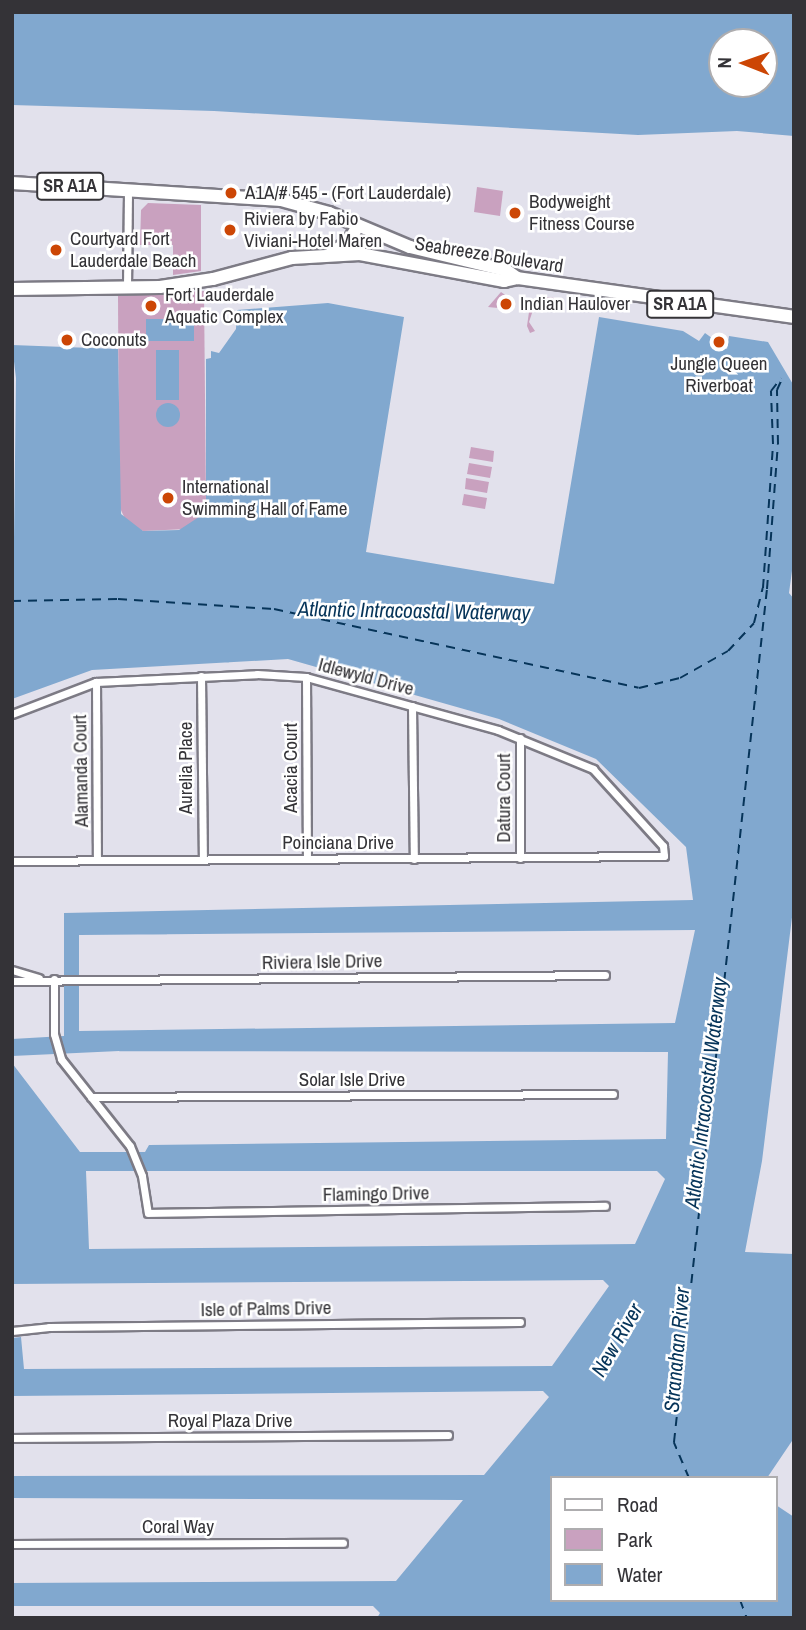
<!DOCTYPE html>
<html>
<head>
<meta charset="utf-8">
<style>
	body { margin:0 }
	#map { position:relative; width:806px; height:1630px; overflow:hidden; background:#e2e1ec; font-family:"Archivo Narrow",sans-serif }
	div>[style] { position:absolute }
	.green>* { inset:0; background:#c9a1bf }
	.water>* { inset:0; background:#81a8cf }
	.round { border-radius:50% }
	.ferry>* { height:2px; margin-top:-1px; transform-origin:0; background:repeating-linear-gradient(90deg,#063459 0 9px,transparent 0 16px) }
	.roads { filter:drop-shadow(2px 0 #7d7b85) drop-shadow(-2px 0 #7d7b85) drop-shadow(0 2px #7d7b85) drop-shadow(0 -2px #7d7b85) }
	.minor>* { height:7px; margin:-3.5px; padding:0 3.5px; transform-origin:3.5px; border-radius:3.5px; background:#fff }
	.primary>* { height:12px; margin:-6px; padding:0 6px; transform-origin:6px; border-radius:6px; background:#fff }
	.dots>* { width:19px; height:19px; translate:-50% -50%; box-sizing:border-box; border:4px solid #fff; border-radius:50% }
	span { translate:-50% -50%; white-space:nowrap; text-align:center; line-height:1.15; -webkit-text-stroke:5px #fff; paint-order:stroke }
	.shield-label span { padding:2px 5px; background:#fff; border:2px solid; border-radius:5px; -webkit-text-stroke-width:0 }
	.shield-label { font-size:18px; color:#343337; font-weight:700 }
	.poi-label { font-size:19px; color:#343337 }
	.left { translate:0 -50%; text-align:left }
	.street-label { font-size:19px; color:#343337 }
	.water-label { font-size:21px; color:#063459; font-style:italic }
	.frame { position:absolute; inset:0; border:14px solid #343337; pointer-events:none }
	.legend { position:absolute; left:550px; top:1476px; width:228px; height:126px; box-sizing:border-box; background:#fff; border:2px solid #aeadaf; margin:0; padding:9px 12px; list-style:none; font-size:21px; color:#343337 }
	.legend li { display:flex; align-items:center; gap:14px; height:35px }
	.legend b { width:35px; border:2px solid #aeadaf }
	.north { position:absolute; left:708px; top:28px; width:70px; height:70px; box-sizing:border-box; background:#fff; border:2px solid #aeadaf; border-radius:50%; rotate:271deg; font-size:19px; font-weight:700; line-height:28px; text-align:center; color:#343337 }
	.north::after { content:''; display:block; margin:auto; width:24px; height:32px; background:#cc4605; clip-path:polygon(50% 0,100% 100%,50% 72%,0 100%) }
</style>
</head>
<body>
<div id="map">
	<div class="green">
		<i style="clip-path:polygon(477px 187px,503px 191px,500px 216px,474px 212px)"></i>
		<i style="clip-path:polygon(148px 203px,201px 205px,201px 271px,173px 275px,173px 245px,140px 245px,141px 210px)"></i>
		<i style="clip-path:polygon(204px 291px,206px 502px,202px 515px,187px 529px,143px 531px,127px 523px,119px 506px,118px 296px)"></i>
		<i style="clip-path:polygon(501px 292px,508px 297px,508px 309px,488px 307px)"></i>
		<i style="clip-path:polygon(541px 297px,557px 298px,534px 307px,529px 322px,535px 331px,530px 333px,527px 326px,529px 312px)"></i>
		<i style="clip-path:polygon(471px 447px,494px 451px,493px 462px,469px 458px)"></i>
		<i style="clip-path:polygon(469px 463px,492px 467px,490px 478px,467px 474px)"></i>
		<i style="clip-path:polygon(466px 478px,489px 482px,487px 493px,465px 489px)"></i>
		<i style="clip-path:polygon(464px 494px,487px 498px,485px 509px,462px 505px)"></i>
	</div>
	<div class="water">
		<i style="clip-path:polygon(evenodd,12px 12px,794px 12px,794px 136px,737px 131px,638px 135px,214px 111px,12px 105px,12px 12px,764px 42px,764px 84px,722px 84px,722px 42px,764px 42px)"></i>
		<i style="clip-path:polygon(evenodd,328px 303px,404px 317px,366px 552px,554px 584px,599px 317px,683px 331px,699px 341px,705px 333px,727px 349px,729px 336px,768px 342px,794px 386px,794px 556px,789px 593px,794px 599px,794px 901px,762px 1161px,745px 1252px,794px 1254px,794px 1438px,767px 1478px,552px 1478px,552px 1600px,776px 1600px,776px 1505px,794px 1517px,794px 1618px,377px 1618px,380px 1613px,373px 1606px,12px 1606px,12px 1583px,396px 1581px,463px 1500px,12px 1498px,12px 1476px,484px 1475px,549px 1397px,543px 1391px,12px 1396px,12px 1338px,21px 1337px,24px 1369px,552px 1366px,609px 1286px,603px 1280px,12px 1284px,12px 1063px,80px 1152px,145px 1152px,149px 1145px,666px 1139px,668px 1052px,119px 1051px,12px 1056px,12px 1039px,64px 1036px,64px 913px,693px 900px,686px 847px,596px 759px,499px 719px,288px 659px,92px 670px,12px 699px,16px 378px,12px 345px,118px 349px,121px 514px,143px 531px,179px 530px,202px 515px,206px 502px,206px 359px,211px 358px,211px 351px,219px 353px,236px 329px,237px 310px,328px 303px,695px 930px,675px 1023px,79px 1031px,79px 935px,695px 930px,328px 303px,86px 1171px,657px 1171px,665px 1179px,635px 1244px,89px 1249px,86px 1171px)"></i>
		<i style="clip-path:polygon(146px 319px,194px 319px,194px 341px,146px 341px)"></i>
		<i style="clip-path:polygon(156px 350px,179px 350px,179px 400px,156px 400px)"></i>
		<i class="round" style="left:156px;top:403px;width:24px;height:24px"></i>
	</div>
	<div class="ferry">
		<i style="left:12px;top:601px;width:106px;rotate:-1.1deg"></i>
		<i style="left:118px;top:599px;width:156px;rotate:3.7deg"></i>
		<i style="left:274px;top:609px;width:373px;rotate:12.2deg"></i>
		<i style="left:639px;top:688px;width:42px;rotate:-13.7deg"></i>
		<i style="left:680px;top:678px;width:55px;rotate:-29.4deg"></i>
		<i style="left:728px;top:651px;width:38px;rotate:-47deg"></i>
		<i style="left:754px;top:623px;width:36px;rotate:-76deg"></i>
		<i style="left:763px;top:588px;width:144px;rotate:-86deg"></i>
		<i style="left:773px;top:444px;width:53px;rotate:-92.2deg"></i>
		<i style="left:771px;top:391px;width:16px;rotate:-52deg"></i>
		<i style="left:689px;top:1478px;width:39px;rotate:-113deg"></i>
		<i style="left:674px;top:1442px;width:858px;rotate:-83.78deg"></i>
		<i style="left:767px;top:589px;width:145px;rotate:-85.7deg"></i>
		<i style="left:778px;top:444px;width:54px;rotate:-91.1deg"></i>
		<i style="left:777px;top:390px;width:12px;rotate:-66deg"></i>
		<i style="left:740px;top:1600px;width:19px;rotate:69deg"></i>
	</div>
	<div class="roads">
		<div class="minor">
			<i style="left:127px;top:288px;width:98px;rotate:-89.4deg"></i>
			<i style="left:201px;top:676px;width:184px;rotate:89.4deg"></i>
			<i style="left:306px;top:677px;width:182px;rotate:89.7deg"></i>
			<i style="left:96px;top:682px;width:178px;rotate:89.7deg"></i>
			<i style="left:412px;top:706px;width:153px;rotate:89.3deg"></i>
			<i style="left:12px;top:714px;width:90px;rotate:-20.9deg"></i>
			<i style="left:96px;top:682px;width:161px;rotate:-2.8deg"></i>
			<i style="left:257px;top:674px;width:49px;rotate:3.5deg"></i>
			<i style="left:306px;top:677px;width:199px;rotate:15.4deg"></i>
			<i style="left:498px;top:730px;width:103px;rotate:22.3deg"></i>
			<i style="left:593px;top:769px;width:104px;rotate:47.7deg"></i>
			<i style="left:663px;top:846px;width:10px;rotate:84deg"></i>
			<i style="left:664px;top:856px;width:652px;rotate:179.56deg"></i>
			<i style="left:520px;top:738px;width:120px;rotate:90deg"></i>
			<i style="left:12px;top:970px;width:28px;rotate:17deg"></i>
			<i style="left:54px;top:979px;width:55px;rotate:90deg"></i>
			<i style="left:54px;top:1034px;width:26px;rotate:74deg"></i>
			<i style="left:61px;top:1059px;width:111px;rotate:51.6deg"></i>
			<i style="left:130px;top:1146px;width:32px;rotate:68deg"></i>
			<i style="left:142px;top:1176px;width:37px;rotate:81deg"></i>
			<i style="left:148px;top:1213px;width:457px;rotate:-0.9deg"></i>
			<i style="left:12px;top:981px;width:593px;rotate:-0.58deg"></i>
			<i style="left:91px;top:1097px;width:522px;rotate:-0.33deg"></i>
			<i style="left:12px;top:1331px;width:37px;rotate:-6deg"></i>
			<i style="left:49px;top:1327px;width:471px;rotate:-0.6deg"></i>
			<i style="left:12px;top:1438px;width:436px;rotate:-0.4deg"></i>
			<i style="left:12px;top:1544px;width:331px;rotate:-0.2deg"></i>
		</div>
		<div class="primary">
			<i style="left:12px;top:183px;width:270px;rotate:3.6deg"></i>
			<i style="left:281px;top:200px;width:50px;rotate:15.2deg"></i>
			<i style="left:329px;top:213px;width:88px;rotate:22.8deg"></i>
			<i style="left:410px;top:247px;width:99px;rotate:13.5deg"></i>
			<i style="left:506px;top:270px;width:14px;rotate:36deg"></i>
			<i style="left:332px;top:252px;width:18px;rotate:-29deg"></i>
			<i style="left:348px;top:243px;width:20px;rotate:-60deg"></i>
			<i style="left:12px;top:289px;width:148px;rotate:-0.8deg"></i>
			<i style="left:160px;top:287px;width:54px;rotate:-8.6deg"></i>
			<i style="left:213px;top:279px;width:82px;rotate:-14.9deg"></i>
			<i style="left:292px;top:258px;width:68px;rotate:-3.4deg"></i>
			<i style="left:360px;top:254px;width:147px;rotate:10.6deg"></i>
			<i style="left:504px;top:281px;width:13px;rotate:-13deg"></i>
			<i style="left:517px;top:278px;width:280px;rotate:8deg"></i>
		</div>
	</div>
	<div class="dots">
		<i style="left:231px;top:193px;background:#cc4605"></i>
		<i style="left:515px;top:213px;background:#cc4605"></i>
		<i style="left:230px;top:230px;background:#cc4605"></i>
		<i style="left:56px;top:250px;background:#cc4605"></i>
		<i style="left:506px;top:304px;background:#cc4605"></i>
		<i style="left:151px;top:306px;background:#cc4605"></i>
		<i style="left:67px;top:340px;background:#cc4605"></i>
		<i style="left:719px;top:342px;background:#cc4605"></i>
		<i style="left:168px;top:498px;background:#cc4605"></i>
	</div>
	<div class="shield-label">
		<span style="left:70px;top:186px">SR A1A</span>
		<span style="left:680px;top:304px">SR A1A</span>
	</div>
	<div class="poi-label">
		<span class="left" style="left:245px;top:193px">A1A/# 545 - (Fort Lauderdale)</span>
		<span class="left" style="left:529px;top:213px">Bodyweight<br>Fitness Course</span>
		<span class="left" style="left:244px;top:230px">Riviera by Fabio<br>Viviani-Hotel Maren</span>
		<span class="left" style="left:70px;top:250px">Courtyard Fort<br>Lauderdale Beach</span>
		<span class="left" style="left:165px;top:306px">Fort Lauderdale<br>Aquatic Complex</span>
		<span class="left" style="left:520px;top:304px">Indian Haulover</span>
		<span class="left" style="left:81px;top:340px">Coconuts</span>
		<span style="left:719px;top:375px">Jungle Queen<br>Riverboat</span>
		<span class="left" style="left:182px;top:498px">International<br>Swimming Hall of Fame</span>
	</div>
	<div class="street-label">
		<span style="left:489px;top:255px;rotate:9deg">Seabreeze Boulevard</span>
		<span style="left:366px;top:677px;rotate:15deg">Idlewyld Drive</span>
		<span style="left:186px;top:768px;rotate:-90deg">Aurelia Place</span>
		<span style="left:291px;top:768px;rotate:-90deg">Acacia Court</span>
		<span style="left:81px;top:771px;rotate:-91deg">Alamanda Court</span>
		<span style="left:504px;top:798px;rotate:-90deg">Datura Court</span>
		<span style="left:338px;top:843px">Poinciana Drive</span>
		<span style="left:322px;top:962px;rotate:-1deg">Riviera Isle Drive</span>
		<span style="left:352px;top:1080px">Solar Isle Drive</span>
		<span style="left:376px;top:1194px;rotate:-1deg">Flamingo Drive</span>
		<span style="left:266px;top:1309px;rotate:-1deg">Isle of Palms Drive</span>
		<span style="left:230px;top:1421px">Royal Plaza Drive</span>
		<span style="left:178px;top:1527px">Coral Way</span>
	</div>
	<div class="water-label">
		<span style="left:414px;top:611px;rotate:1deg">Atlantic Intracoastal Waterway</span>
		<span style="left:706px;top:1093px;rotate:-83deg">Atlantic Intracoastal Waterway</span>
		<span style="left:617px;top:1340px;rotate:-60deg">New River</span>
		<span style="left:677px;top:1350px;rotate:-85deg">Stranahan River</span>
	</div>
	<div class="frame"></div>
	<ul class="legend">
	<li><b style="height:9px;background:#fff"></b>Road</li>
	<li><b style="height:19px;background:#c9a1bf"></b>Park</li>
	<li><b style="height:19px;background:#81a8cf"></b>Water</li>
	</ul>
	<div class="north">N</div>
</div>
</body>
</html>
